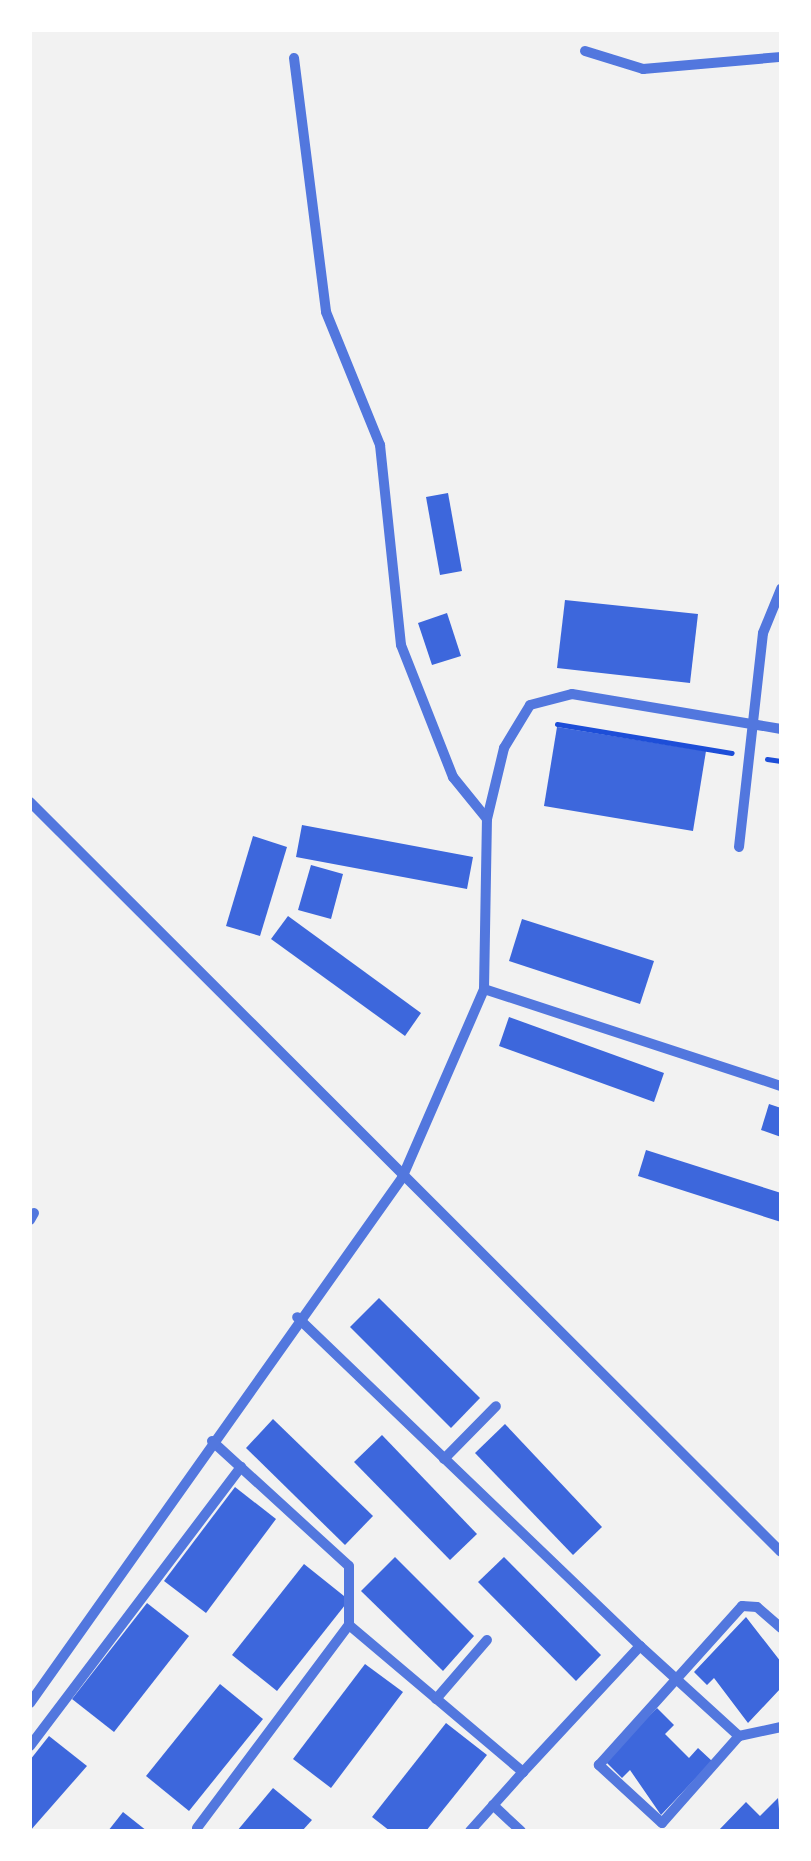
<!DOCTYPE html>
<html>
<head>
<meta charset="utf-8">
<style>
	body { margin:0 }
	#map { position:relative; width:811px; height:1861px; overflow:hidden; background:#f2f2f2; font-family:Roboto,sans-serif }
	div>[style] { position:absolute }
	.building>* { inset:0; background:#3d67dc }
	.path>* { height:5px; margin:-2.5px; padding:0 2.5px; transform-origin:2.5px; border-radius:2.5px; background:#1d4ed8 }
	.minor>* { height:10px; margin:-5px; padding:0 5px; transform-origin:5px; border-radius:5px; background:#5277de }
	span { translate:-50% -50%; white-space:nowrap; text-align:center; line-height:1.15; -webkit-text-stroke:8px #fff; paint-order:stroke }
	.frame { position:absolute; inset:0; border:32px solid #fff; pointer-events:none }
</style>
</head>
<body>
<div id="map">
	<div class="building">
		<i style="clip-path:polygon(448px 493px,462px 571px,440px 575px,426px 497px)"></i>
		<i style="clip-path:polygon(565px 600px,698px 614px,690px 683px,557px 668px)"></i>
		<i style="clip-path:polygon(447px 613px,461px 656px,432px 665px,418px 623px)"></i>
		<i style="clip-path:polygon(557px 727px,706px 751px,693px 831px,544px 806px)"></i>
		<i style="clip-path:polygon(302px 825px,473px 857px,467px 889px,296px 857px)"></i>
		<i style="clip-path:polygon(253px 836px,287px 847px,260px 936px,226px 926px)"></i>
		<i style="clip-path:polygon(311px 865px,343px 874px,331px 919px,298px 910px)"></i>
		<i style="clip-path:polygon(288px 916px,421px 1013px,405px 1036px,271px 939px)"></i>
		<i style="clip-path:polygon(522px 919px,654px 961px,640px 1004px,509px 961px)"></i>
		<i style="clip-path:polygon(509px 1017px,664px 1073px,654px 1102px,499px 1046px)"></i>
		<i style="clip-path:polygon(769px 1104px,781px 1108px,781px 1137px,761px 1130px)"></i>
		<i style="clip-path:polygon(646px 1150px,781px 1193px,781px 1222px,638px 1176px)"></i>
		<i style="clip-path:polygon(379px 1298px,480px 1398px,451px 1428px,350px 1327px)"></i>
		<i style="clip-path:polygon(273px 1419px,373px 1516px,345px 1545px,246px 1448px)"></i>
		<i style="clip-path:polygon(505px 1424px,602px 1527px,573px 1555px,475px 1453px)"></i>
		<i style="clip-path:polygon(382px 1435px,477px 1534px,450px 1560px,354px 1462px)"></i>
		<i style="clip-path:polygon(235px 1487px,276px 1519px,206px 1613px,164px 1581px)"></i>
		<i style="clip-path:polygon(395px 1557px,474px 1636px,443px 1671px,361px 1591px)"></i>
		<i style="clip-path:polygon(504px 1557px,601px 1655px,576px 1681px,478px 1582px)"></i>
		<i style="clip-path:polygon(304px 1564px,349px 1600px,277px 1691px,232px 1655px)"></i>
		<i style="clip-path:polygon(147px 1603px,189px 1636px,114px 1732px,72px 1699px)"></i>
		<i style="clip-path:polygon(746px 1617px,781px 1662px,781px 1688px,748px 1723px,714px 1678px,707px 1685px,694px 1672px)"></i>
		<i style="clip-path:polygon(365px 1664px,403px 1692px,331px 1788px,293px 1759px)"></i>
		<i style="clip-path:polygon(220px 1684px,263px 1719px,189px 1811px,146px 1776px)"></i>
		<i style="clip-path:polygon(657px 1708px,674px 1725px,665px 1734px,689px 1758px,698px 1748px,712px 1761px,661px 1815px,630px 1770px,622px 1778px,605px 1761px)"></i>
		<i style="clip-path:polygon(446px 1723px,487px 1755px,426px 1831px,390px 1831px,372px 1817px)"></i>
		<i style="clip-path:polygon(49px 1736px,87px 1766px,30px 1831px,30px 1760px)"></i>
		<i style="clip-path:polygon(273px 1788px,312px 1820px,302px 1831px,237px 1831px)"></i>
		<i style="clip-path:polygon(778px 1798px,781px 1831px,718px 1831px,746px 1802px,760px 1816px)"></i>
		<i style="clip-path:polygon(123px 1812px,147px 1831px,108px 1831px)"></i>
	</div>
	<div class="path">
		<i style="left:557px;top:724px;width:177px;rotate:9.4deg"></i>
		<i style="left:767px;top:759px;width:14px;rotate:8deg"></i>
	</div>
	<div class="minor">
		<i style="left:585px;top:51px;width:61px;rotate:17.2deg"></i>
		<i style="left:643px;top:69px;width:139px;rotate:-5deg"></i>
		<i style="left:294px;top:58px;width:256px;rotate:82.8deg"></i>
		<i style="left:326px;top:312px;width:144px;rotate:67.9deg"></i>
		<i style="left:380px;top:445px;width:201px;rotate:84deg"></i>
		<i style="left:401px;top:645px;width:142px;rotate:68.5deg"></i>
		<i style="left:453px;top:777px;width:54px;rotate:51deg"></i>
		<i style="left:30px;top:802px;width:1061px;rotate:44.96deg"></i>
		<i style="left:739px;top:847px;width:215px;rotate:-83.6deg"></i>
		<i style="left:763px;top:633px;width:48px;rotate:-67.8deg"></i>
		<i style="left:484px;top:989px;width:170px;rotate:-89deg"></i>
		<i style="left:487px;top:819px;width:73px;rotate:-76.5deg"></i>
		<i style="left:504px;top:748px;width:50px;rotate:-58.8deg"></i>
		<i style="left:530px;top:705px;width:43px;rotate:-14.7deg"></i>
		<i style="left:572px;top:694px;width:212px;rotate:9.5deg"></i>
		<i style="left:30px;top:1220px;width:8px;rotate:-60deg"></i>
		<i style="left:212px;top:1441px;width:185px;rotate:42.4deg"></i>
		<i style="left:349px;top:1566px;width:59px;rotate:90deg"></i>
		<i style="left:349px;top:1625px;width:228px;rotate:40.2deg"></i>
		<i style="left:523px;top:1772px;width:172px;rotate:-47.1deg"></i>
		<i style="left:640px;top:1646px;width:475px;rotate:-136.2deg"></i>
		<i style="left:444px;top:1459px;width:74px;rotate:-45.5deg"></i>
		<i style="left:640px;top:1646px;width:134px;rotate:42.3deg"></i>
		<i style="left:739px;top:1736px;width:43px;rotate:-12.1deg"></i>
		<i style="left:436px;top:1699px;width:78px;rotate:-49.2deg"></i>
		<i style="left:30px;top:1703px;width:643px;rotate:-54.68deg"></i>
		<i style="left:402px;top:1178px;width:206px;rotate:-66.5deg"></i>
		<i style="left:484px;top:989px;width:312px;rotate:18.1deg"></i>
		<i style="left:739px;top:1736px;width:116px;rotate:131.5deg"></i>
		<i style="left:662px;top:1823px;width:86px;rotate:-137.4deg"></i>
		<i style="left:599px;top:1765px;width:214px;rotate:-48deg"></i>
		<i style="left:742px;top:1606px;width:15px;rotate:4deg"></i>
		<i style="left:757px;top:1607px;width:32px;rotate:41deg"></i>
		<i style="left:30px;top:1746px;width:350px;rotate:-52.9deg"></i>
		<i style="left:493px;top:1805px;width:38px;rotate:43deg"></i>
		<i style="left:197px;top:1828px;width:254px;rotate:-53.2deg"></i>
		<i style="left:470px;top:1831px;width:79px;rotate:-48.1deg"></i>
	</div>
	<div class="frame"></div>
</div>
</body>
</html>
